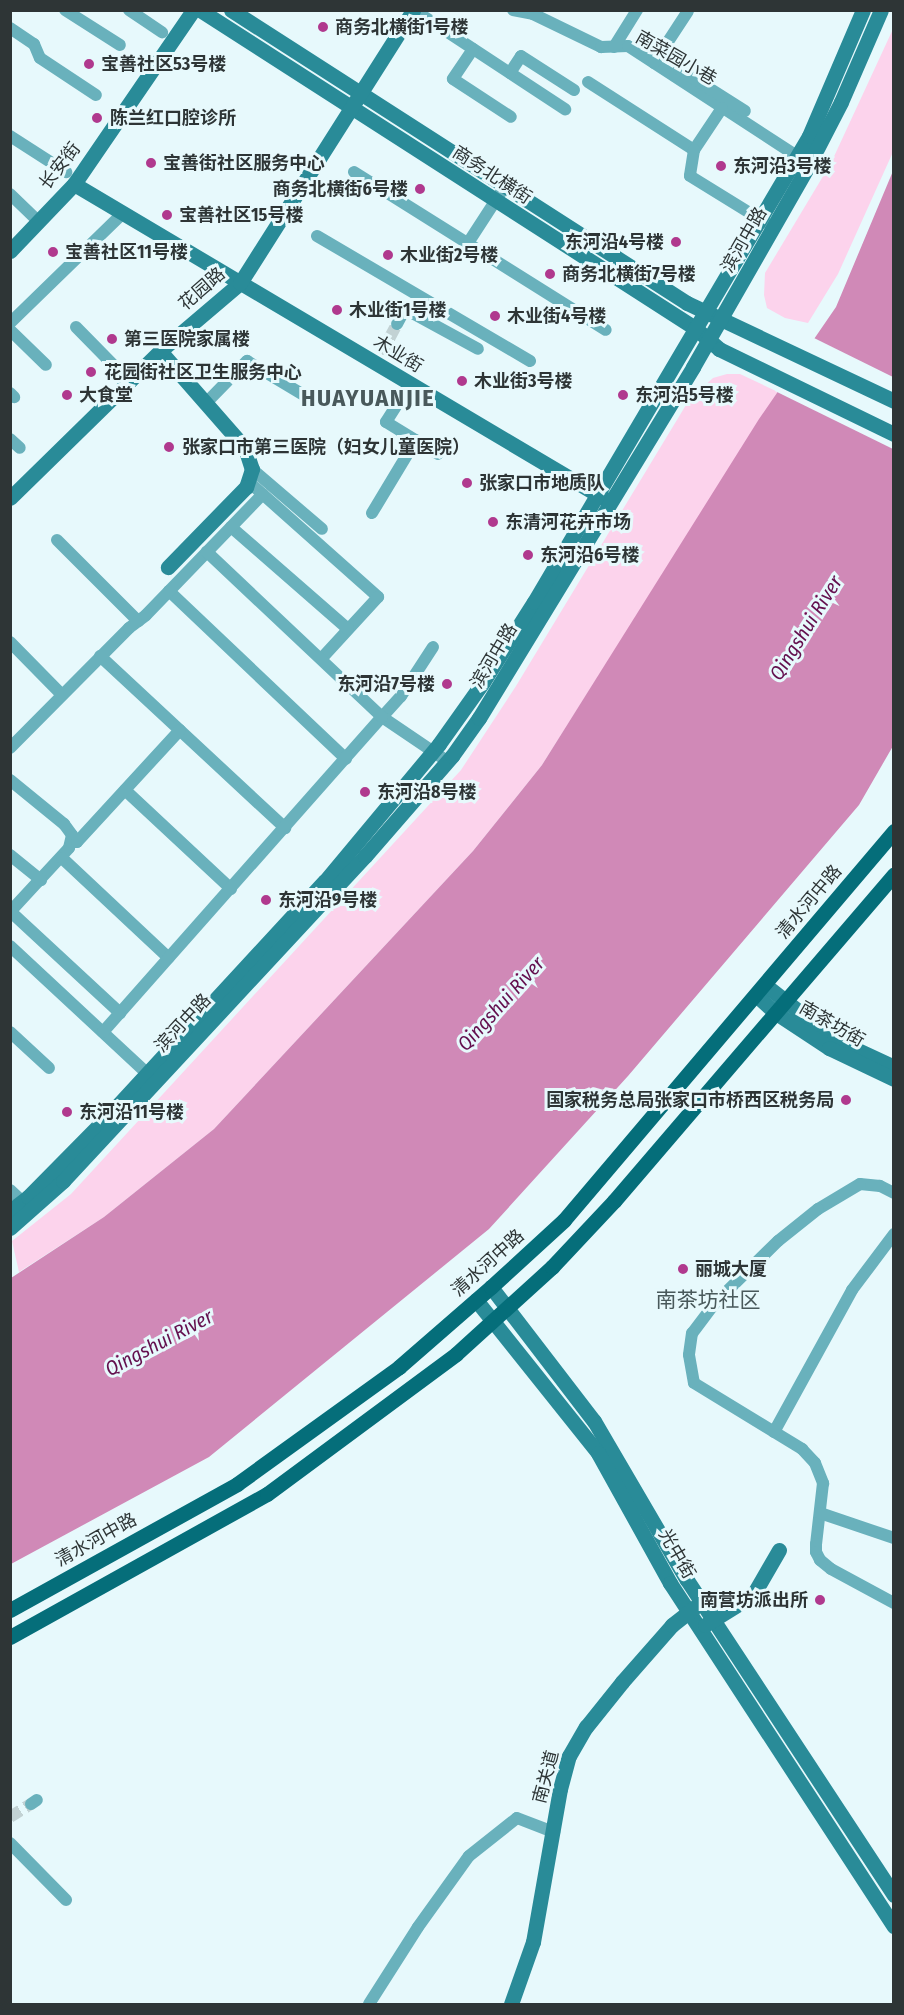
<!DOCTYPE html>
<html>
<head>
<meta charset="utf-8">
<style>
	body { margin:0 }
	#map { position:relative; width:904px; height:2015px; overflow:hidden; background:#e7f9fc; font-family:"Fira Sans Condensed","Noto Sans SC",sans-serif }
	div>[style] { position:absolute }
	.green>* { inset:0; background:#fcd3ec }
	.water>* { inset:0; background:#d089b7 }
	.pier>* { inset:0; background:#e7f9fc }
	.street-tunnel>* { height:12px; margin-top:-6px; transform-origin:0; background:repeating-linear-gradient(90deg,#c2d2d4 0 12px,transparent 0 18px) }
	.street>* { height:12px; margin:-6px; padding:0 6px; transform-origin:6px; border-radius:6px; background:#69b1bc }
	.secondary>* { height:15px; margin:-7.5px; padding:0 7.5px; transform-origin:7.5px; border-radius:7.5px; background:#298b98 }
	.primary>* { height:15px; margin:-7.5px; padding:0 7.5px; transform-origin:7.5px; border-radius:7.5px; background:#056e7a }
	.dots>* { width:16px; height:16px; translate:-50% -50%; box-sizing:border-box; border:3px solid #e7f9fc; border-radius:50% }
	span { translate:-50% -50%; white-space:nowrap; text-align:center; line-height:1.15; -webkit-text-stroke:6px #e7f9fc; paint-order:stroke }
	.poi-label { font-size:18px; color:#2e3536; font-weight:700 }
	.left { translate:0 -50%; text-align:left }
	.right { translate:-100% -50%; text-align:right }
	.street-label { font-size:18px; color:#2e3536 }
	.water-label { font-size:20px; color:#630f4e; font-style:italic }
	.quarter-label { font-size:21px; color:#49595b }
	.district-label { font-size:24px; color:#49595b; font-weight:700; letter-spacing:1.5px }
	.frame { position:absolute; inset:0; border:12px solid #2e3536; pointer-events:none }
</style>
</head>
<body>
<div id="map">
	<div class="green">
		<i style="clip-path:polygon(893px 29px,893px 152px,838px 274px,808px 323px,785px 318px,767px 308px,764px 295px,765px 273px,831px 163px)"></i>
		<i style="clip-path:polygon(727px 374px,740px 374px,778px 392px,542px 765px,473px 851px,214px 1129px,104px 1217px,19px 1272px,12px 1241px,71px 1194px,461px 770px,516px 686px,689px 400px,713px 378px)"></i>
	</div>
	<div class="water">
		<i style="clip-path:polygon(893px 171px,893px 746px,859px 805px,628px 1076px,489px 1229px,209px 1457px,11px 1564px,11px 1278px,104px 1217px,214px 1129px,473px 851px,542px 765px,759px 419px,836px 307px)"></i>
	</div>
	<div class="pier">
		<i style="clip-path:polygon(812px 337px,893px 377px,893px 449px,775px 391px)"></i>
	</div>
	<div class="street-tunnel">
		<i style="left:381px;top:354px;width:34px;rotate:-62deg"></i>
		<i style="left:10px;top:1817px;width:25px;rotate:-32deg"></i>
	</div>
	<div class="street">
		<i style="left:65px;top:10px;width:65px;rotate:32.5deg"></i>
		<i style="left:129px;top:10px;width:40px;rotate:34deg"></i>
		<i style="left:414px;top:10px;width:181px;rotate:33.3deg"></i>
		<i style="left:513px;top:10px;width:20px;rotate:11deg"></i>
		<i style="left:533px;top:14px;width:76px;rotate:25.9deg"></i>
		<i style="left:601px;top:47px;width:27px;rotate:-2deg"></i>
		<i style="left:628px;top:46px;width:209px;rotate:33.1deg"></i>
		<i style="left:10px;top:28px;width:29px;rotate:34deg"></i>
		<i style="left:34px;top:44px;width:15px;rotate:67deg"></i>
		<i style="left:40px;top:58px;width:67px;rotate:33.5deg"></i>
		<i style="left:614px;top:47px;width:44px;rotate:-58.1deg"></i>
		<i style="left:473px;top:49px;width:36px;rotate:124deg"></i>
		<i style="left:453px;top:79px;width:69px;rotate:33.2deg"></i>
		<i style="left:654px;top:63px;width:62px;rotate:-56.8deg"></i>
		<i style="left:510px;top:73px;width:20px;rotate:-57deg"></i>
		<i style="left:521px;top:56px;width:63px;rotate:32.7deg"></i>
		<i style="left:675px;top:76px;width:8px;rotate:-60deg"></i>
		<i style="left:679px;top:69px;width:78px;rotate:32.5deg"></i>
		<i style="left:588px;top:82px;width:126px;rotate:32.7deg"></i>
		<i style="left:722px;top:108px;width:50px;rotate:123.7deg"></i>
		<i style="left:694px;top:150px;width:26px;rotate:99deg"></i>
		<i style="left:690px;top:176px;width:89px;rotate:31.7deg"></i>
		<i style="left:10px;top:136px;width:67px;rotate:32.7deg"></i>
		<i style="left:354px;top:172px;width:297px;rotate:32.1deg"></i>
		<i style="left:10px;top:194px;width:40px;rotate:44deg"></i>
		<i style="left:317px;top:236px;width:247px;rotate:30.4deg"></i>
		<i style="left:468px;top:243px;width:68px;rotate:-57deg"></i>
		<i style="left:10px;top:323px;width:158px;rotate:-44.2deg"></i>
		<i style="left:397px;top:324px;width:17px;rotate:-62deg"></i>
		<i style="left:405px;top:309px;width:83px;rotate:28.7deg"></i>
		<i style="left:76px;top:327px;width:76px;rotate:45.5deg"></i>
		<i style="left:10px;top:330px;width:50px;rotate:44.2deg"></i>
		<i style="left:410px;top:384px;width:45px;rotate:122.3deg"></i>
		<i style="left:386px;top:422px;width:61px;rotate:31.6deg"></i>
		<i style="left:10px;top:393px;width:6px;rotate:45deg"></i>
		<i style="left:206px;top:403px;width:59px;rotate:-45.7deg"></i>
		<i style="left:247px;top:361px;width:76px;rotate:31deg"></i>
		<i style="left:10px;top:439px;width:13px;rotate:42deg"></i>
		<i style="left:252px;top:469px;width:92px;rotate:40.6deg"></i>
		<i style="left:249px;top:482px;width:173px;rotate:41.7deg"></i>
		<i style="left:378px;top:597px;width:84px;rotate:132.6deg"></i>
		<i style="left:372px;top:513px;width:85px;rotate:-58.9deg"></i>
		<i style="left:231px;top:527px;width:155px;rotate:41.1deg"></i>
		<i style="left:57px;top:540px;width:115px;rotate:45deg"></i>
		<i style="left:169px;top:591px;width:244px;rotate:43.5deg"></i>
		<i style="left:10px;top:642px;width:74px;rotate:45.5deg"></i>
		<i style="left:433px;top:647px;width:59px;rotate:123.1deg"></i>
		<i style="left:401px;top:696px;width:28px;rotate:132deg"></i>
		<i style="left:382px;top:717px;width:78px;rotate:34.1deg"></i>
		<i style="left:100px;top:656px;width:253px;rotate:42.9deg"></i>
		<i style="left:10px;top:748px;width:169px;rotate:-45.2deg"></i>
		<i style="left:129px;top:628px;width:21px;rotate:-37deg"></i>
		<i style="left:146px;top:615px;width:168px;rotate:-46deg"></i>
		<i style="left:10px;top:780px;width:70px;rotate:39.2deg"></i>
		<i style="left:64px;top:824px;width:14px;rotate:54deg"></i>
		<i style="left:72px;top:835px;width:13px;rotate:103deg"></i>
		<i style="left:69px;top:848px;width:87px;rotate:132.7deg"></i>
		<i style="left:125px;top:790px;width:145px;rotate:43deg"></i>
		<i style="left:71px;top:842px;width:6px"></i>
		<i style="left:77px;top:842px;width:152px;rotate:-47.4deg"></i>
		<i style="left:10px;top:855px;width:40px;rotate:39deg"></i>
		<i style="left:62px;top:858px;width:146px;rotate:43.1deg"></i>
		<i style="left:11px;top:912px;width:149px;rotate:42.8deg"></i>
		<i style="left:10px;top:946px;width:195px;rotate:42.9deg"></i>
		<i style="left:10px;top:1032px;width:53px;rotate:42.7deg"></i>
		<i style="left:103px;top:1032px;width:421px;rotate:-48.5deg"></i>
		<i style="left:382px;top:717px;width:241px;rotate:-136.7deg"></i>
		<i style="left:10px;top:1190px;width:23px;rotate:43deg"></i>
		<i style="left:894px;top:1193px;width:16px;rotate:-153deg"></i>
		<i style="left:880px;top:1186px;width:20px;rotate:-174deg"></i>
		<i style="left:860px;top:1184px;width:49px;rotate:149.2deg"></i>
		<i style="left:818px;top:1209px;width:51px;rotate:141.3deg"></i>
		<i style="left:778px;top:1241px;width:88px;rotate:135.5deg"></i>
		<i style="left:715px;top:1303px;width:38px;rotate:127deg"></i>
		<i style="left:692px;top:1333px;width:22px;rotate:98deg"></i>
		<i style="left:689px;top:1355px;width:28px;rotate:80deg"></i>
		<i style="left:694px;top:1383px;width:127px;rotate:31.4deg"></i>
		<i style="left:802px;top:1449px;width:19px;rotate:47deg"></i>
		<i style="left:815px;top:1463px;width:22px;rotate:68deg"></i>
		<i style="left:823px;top:1483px;width:61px;rotate:96.5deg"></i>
		<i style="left:816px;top:1544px;width:8px;rotate:90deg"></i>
		<i style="left:816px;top:1552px;width:9px;rotate:63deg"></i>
		<i style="left:820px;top:1560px;width:14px;rotate:39deg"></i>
		<i style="left:831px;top:1569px;width:72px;rotate:28.4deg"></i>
		<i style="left:774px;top:1432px;width:162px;rotate:-61.2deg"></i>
		<i style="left:852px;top:1290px;width:70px;rotate:-53.1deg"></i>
		<i style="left:820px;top:1513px;width:78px;rotate:18.7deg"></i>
		<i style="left:31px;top:1804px;width:7px;rotate:-34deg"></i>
		<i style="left:10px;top:1843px;width:80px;rotate:45.5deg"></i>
		<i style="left:369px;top:2004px;width:91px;rotate:-57.5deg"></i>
		<i style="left:418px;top:1927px;width:87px;rotate:-54.3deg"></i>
		<i style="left:469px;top:1856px;width:61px;rotate:-38.4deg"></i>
		<i style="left:517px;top:1818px;width:40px;rotate:21deg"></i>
	</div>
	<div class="secondary">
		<i style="left:200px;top:10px;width:588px;rotate:32.72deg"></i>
		<i style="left:695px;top:328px;width:32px;rotate:41deg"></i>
		<i style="left:719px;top:349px;width:195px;rotate:25.9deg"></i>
		<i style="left:231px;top:10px;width:542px;rotate:32.72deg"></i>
		<i style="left:687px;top:303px;width:229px;rotate:25.3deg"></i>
		<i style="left:74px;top:184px;width:617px;rotate:30.68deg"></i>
		<i style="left:10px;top:251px;width:93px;rotate:-46.3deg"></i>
		<i style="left:74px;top:184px;width:211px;rotate:-55.6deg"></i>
		<i style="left:160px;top:351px;width:129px;rotate:48.8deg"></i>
		<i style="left:245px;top:448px;width:22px;rotate:72deg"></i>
		<i style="left:252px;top:469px;width:19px;rotate:108deg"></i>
		<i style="left:246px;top:487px;width:112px;rotate:134.3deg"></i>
		<i style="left:10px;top:498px;width:210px;rotate:-44.4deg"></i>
		<i style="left:160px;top:351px;width:105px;rotate:-40.4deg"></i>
		<i style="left:240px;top:283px;width:323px;rotate:-57.6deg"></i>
		<i style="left:765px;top:985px;width:88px;rotate:38deg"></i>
		<i style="left:834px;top:1039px;width:66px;rotate:25deg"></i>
		<i style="left:757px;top:996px;width:25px;rotate:42deg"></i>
		<i style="left:776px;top:1013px;width:64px;rotate:33.4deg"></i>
		<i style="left:829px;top:1048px;width:72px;rotate:25.5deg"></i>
		<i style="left:10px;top:1211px;width:23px;rotate:-38deg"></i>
		<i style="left:28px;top:1197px;width:110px;rotate:-45.4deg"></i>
		<i style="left:105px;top:1119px;width:324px;rotate:-47.3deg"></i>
		<i style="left:325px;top:881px;width:178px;rotate:-50.2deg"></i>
		<i style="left:439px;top:744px;width:76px;rotate:-54.6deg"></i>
		<i style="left:483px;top:682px;width:95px;rotate:-57.5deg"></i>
		<i style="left:534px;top:602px;width:541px;rotate:-59.45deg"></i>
		<i style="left:809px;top:136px;width:137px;rotate:-66.8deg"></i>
		<i style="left:10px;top:1228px;width:71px;rotate:-41.6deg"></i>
		<i style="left:63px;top:1181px;width:444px;rotate:-47.1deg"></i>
		<i style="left:365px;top:856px;width:133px;rotate:-49deg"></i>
		<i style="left:452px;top:756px;width:47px;rotate:-54.6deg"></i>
		<i style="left:479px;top:718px;width:411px;rotate:-58.6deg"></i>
		<i style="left:693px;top:367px;width:229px;rotate:-60.2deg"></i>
		<i style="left:807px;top:168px;width:74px;rotate:-62.7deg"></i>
		<i style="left:841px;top:102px;width:100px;rotate:-66.5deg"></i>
		<i style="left:491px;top:1287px;width:169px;rotate:52.5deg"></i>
		<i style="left:594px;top:1421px;width:184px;rotate:59.7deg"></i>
		<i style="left:687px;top:1580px;width:377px;rotate:56.7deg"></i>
		<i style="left:476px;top:1300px;width:196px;rotate:51.4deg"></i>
		<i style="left:598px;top:1453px;width:149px;rotate:61deg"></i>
		<i style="left:670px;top:1583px;width:410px;rotate:56.9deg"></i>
		<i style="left:705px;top:1625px;width:57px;rotate:-32deg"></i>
		<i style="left:753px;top:1595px;width:52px;rotate:-60deg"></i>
		<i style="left:511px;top:2004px;width:66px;rotate:-70.5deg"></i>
		<i style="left:533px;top:1942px;width:155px;rotate:-80deg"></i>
		<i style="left:560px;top:1789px;width:34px;rotate:-75deg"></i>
		<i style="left:569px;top:1756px;width:34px;rotate:-60deg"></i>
		<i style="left:586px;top:1727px;width:58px;rotate:-51.3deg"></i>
		<i style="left:622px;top:1682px;width:76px;rotate:-48.7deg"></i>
		<i style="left:672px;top:1625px;width:31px;rotate:-38deg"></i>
	</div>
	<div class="primary">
		<i style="left:10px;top:1610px;width:260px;rotate:-29deg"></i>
		<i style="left:237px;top:1484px;width:200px;rotate:-35.8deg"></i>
		<i style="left:399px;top:1367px;width:122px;rotate:-41deg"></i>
		<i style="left:491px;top:1287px;width:99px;rotate:-42.5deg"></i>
		<i style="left:564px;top:1220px;width:510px;rotate:-49.69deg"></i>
		<i style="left:10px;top:1637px;width:294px;rotate:-29.1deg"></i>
		<i style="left:267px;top:1494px;width:235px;rotate:-36.5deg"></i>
		<i style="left:456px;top:1354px;width:130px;rotate:-42.2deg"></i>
		<i style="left:552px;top:1267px;width:91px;rotate:-46.8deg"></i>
		<i style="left:614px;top:1201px;width:430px;rotate:-49.4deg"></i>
	</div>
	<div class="dots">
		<i style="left:323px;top:27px;background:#b0398e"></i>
		<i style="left:89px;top:64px;background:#b0398e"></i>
		<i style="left:97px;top:118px;background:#b0398e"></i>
		<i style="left:151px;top:163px;background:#b0398e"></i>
		<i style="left:721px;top:166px;background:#b0398e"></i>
		<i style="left:420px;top:189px;background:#b0398e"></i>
		<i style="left:167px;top:215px;background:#b0398e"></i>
		<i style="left:676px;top:242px;background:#b0398e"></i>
		<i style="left:53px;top:252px;background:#b0398e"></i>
		<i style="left:388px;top:255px;background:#b0398e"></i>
		<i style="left:550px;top:274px;background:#b0398e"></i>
		<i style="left:337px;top:310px;background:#b0398e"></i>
		<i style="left:495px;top:316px;background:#b0398e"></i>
		<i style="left:112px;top:339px;background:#b0398e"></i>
		<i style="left:91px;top:372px;background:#b0398e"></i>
		<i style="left:462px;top:381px;background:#b0398e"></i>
		<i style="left:67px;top:395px;background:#b0398e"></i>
		<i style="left:623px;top:395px;background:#b0398e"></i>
		<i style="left:169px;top:447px;background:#b0398e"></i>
		<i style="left:467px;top:483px;background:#b0398e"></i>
		<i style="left:493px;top:522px;background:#b0398e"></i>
		<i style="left:528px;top:555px;background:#b0398e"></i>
		<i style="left:447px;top:684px;background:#b0398e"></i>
		<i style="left:365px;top:792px;background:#b0398e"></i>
		<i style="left:266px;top:900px;background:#b0398e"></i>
		<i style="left:846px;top:1100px;background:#b0398e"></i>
		<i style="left:67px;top:1112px;background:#b0398e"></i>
		<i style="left:683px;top:1269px;background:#b0398e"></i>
		<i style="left:820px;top:1600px;background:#b0398e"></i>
	</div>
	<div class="poi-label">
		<span class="left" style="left:335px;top:27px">商务北横街1号楼</span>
		<span class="left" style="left:101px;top:64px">宝善社区53号楼</span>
		<span class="left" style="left:110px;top:118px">陈兰红口腔诊所</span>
		<span class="left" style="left:163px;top:163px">宝善街社区服务中心</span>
		<span class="left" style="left:733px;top:166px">东河沿3号楼</span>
		<span class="right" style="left:408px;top:189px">商务北横街6号楼</span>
		<span class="left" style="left:179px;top:215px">宝善社区15号楼</span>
		<span class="right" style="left:664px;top:242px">东河沿4号楼</span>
		<span class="left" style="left:65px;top:252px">宝善社区11号楼</span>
		<span class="left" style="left:400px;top:255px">木业街2号楼</span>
		<span class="left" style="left:562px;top:274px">商务北横街7号楼</span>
		<span class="left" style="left:349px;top:310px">木业街1号楼</span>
		<span class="left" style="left:507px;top:316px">木业街4号楼</span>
		<span class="left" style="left:124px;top:339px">第三医院家属楼</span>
		<span class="left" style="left:104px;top:372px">花园街社区卫生服务中心</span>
		<span class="left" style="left:474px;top:381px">木业街3号楼</span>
		<span class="left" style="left:79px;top:395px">大食堂</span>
		<span class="left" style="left:635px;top:395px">东河沿5号楼</span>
		<span class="left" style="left:182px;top:447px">张家口市第三医院（妇女儿童医院）</span>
		<span class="left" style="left:479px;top:483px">张家口市地质队</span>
		<span class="left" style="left:505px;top:522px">东清河花卉市场</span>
		<span class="left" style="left:540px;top:555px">东河沿6号楼</span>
		<span class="right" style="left:435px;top:684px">东河沿7号楼</span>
		<span class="left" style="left:377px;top:792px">东河沿8号楼</span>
		<span class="left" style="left:278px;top:900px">东河沿9号楼</span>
		<span class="right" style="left:834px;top:1100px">国家税务总局张家口市桥西区税务局</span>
		<span class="left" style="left:79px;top:1112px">东河沿11号楼</span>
		<span class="left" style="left:695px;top:1269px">丽城大厦</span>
		<span class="right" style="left:808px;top:1600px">南营坊派出所</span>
	</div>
	<div class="street-label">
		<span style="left:676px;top:58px;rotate:30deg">南菜园小巷</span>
		<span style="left:60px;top:166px;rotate:-52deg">长安街</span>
		<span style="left:492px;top:175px;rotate:33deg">商务北横街</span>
		<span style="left:744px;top:240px;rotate:-60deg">滨河中路</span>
		<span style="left:202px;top:289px;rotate:-41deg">花园路</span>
		<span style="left:398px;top:354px;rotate:31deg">木业街</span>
		<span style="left:494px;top:656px;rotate:-59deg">滨河中路</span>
		<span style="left:809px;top:902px;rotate:-50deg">清水河中路</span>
		<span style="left:183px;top:1023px;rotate:-47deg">滨河中路</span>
		<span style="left:832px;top:1024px;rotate:30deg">南茶坊街</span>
		<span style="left:488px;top:1263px;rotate:-42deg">清水河中路</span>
		<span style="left:96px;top:1540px;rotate:-29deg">清水河中路</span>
		<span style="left:677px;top:1554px;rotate:60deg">光中街</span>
		<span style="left:546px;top:1777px;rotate:-75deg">南关道</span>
	</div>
	<div class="water-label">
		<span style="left:806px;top:628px;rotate:-58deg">Qingshui River</span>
		<span style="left:501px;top:1004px;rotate:-48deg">Qingshui River</span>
		<span style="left:159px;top:1343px;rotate:-28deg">Qingshui River</span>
	</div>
	<div class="quarter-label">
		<span style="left:708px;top:1300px">南茶坊社区</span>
	</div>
	<div class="district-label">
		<span style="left:368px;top:399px">HUAYUANJIE</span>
	</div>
	<div class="frame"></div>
</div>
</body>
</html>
